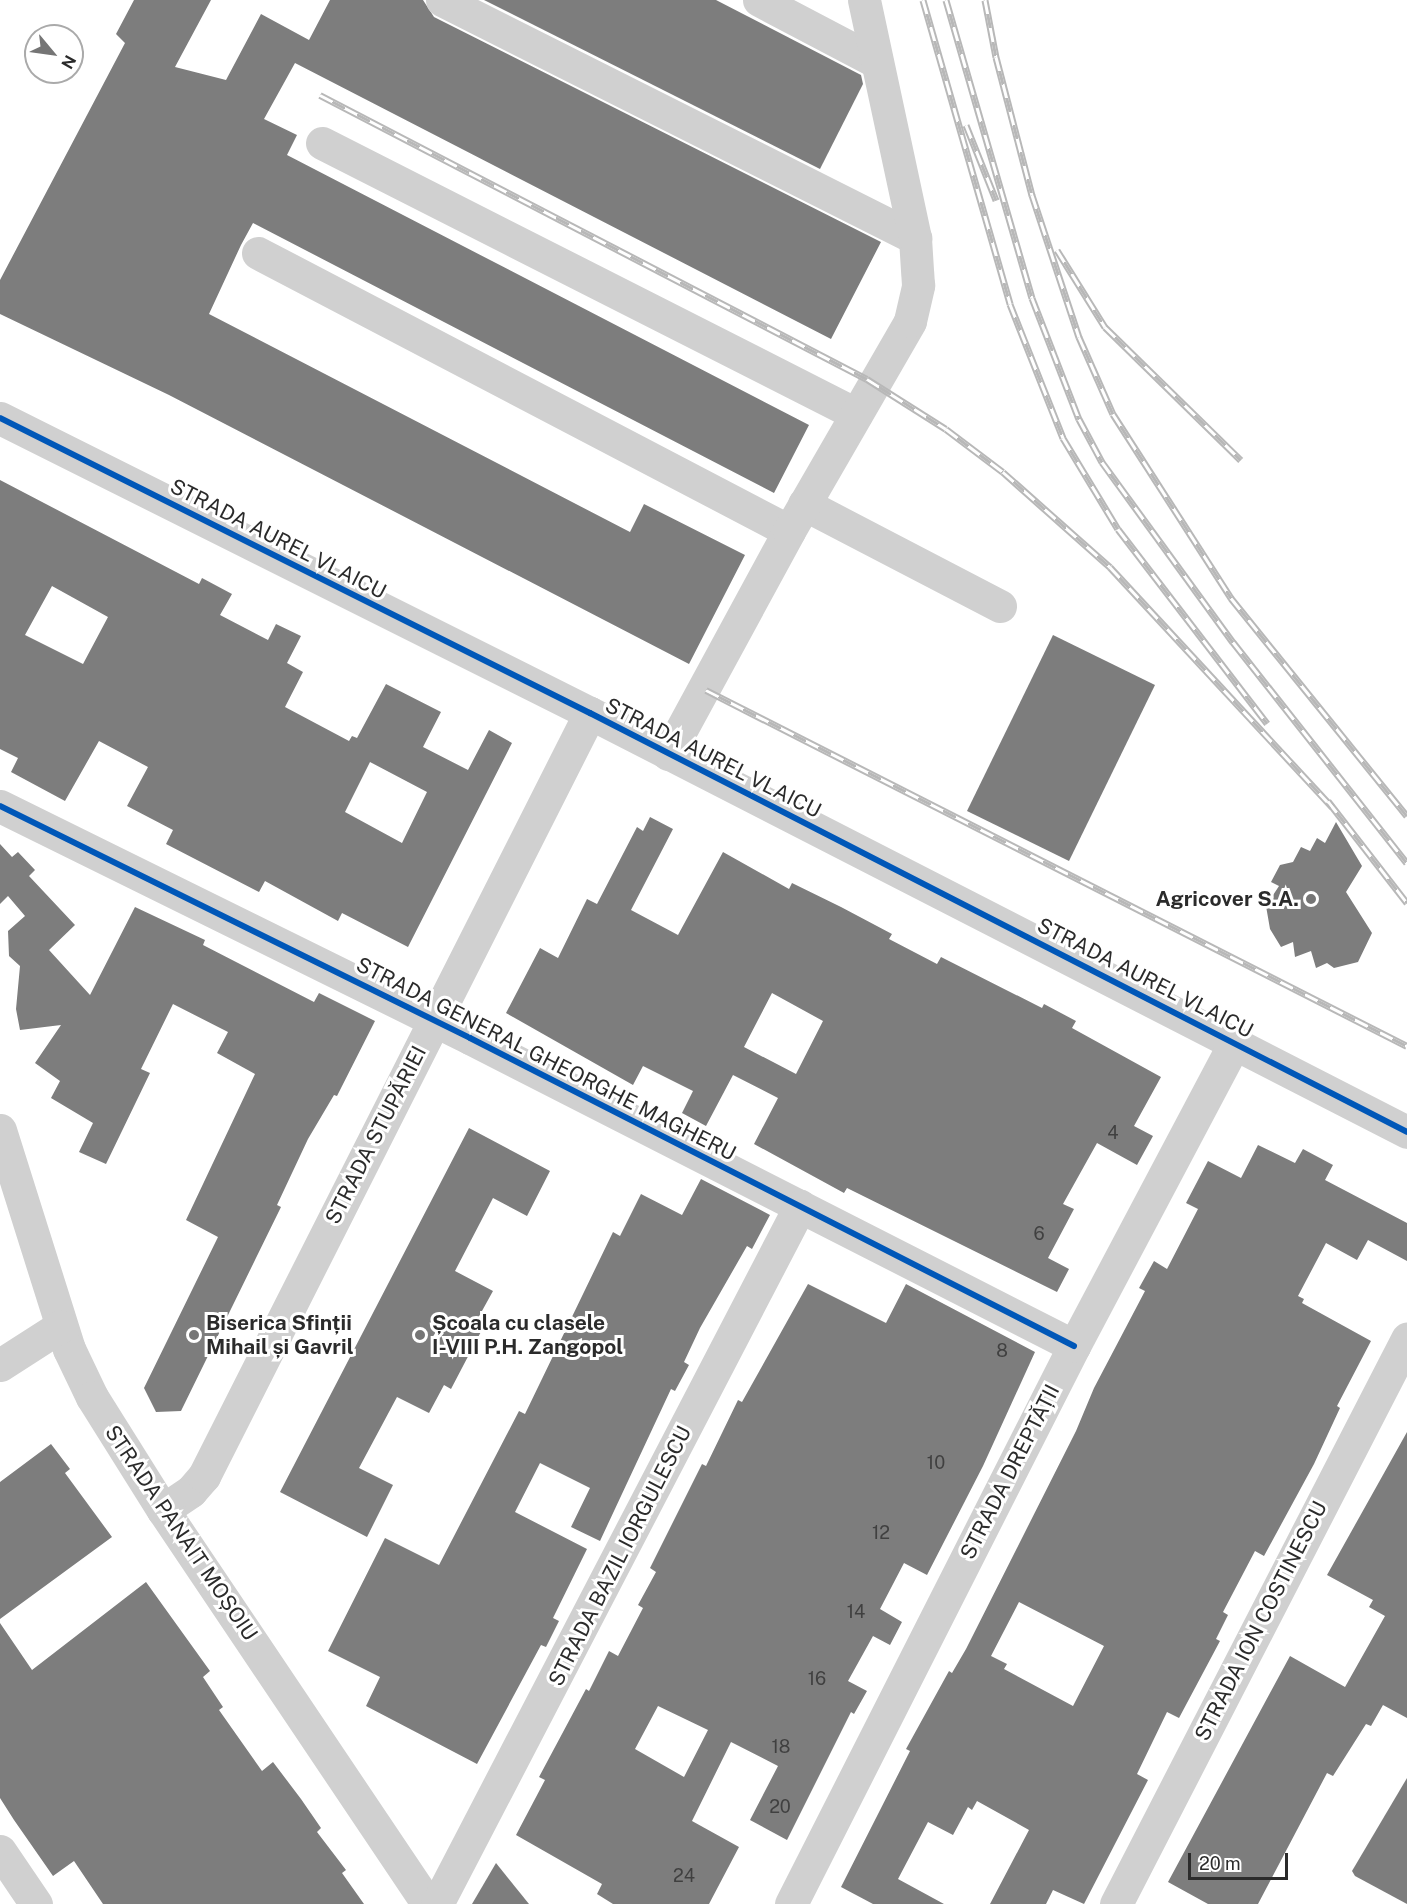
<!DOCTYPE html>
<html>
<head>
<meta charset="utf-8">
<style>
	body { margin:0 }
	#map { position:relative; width:1407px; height:1904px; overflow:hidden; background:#fff; font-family:"Public Sans",sans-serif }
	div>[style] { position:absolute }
	.building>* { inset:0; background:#7d7d7d }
	.minor>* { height:33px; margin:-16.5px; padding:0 16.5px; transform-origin:16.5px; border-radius:16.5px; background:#d0d0d0 }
	.rail>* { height:7px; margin-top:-3.5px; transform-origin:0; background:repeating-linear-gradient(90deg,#fff 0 14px,#b8b8b8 0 28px); box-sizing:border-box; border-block:2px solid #b8b8b8 }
	.cycleway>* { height:6px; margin:-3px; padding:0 3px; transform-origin:3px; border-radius:3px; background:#0057b8 }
	.dots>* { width:16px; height:16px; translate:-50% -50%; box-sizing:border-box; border:3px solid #fff; border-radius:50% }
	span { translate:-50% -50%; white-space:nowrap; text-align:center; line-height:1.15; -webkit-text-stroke:6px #fff; paint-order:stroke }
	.number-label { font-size:18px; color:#404040 }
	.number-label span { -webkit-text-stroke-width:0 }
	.street-label { font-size:21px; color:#2b2b2b }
	.poi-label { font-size:21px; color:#2b2b2b; font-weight:700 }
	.right { translate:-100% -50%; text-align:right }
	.left { translate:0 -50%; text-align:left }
	.north { position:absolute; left:24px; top:24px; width:60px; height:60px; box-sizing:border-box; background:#fff; border:2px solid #aaa; border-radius:50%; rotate:119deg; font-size:16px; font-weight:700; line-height:24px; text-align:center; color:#2b2b2b }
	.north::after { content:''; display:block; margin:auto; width:21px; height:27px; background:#757575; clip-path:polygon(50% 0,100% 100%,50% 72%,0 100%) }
	.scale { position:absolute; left:1188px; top:1853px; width:100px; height:27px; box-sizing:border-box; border:3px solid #2b2b2b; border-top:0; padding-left:8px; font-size:18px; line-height:21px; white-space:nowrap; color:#2b2b2b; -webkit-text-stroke:4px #fff; paint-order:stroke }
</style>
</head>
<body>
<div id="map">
	<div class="building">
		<i style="clip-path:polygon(134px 0,211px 0,175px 67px,226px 80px,261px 14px,309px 40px,330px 0,423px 0,434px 17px,881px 242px,831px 339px,295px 63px,264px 119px,297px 135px,287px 155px,809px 425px,774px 493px,253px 223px,241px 245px,209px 314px,630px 532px,644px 504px,745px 555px,689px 664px,169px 395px,0 314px,0 280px,125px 43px,116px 34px)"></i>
		<i style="clip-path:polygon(484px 0,716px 0,861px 75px,863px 84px,820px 169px)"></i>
		<i style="clip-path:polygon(evenodd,0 480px,199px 584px,202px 578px,232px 594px,220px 615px,268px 640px,276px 624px,301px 636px,287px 663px,303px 672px,285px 707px,349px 741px,352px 736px,357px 738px,386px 684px,441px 712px,423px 747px,468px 770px,489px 730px,512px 743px,408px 947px,342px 913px,338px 921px,265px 881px,259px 892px,166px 844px,173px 830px,127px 806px,148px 767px,99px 741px,65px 801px,11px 772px,18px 758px,0 749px,0 480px,52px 586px,108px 617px,83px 664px,25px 635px,52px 586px,0 480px,370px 762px,427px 792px,402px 843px,345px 812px,370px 762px)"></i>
		<i style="clip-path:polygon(1053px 635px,1155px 685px,1069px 861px,967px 811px)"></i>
		<i style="clip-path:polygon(evenodd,650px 817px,673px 829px,631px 910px,678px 935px,723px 852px,789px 889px,792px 883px,841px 907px,892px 934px,889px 939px,937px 964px,941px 957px,1042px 1008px,1044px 1004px,1076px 1021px,1072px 1028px,1161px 1077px,1134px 1126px,1153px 1136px,1137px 1165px,1097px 1143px,1063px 1204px,1074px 1209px,1048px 1258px,1069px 1269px,1057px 1292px,847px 1188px,844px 1193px,754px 1144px,778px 1098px,733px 1075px,706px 1126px,682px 1113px,693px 1091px,643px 1066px,633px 1085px,506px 1013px,540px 948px,558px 958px,587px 899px,597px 904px,637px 827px,643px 831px,650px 817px,772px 993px,823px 1021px,796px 1074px,744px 1047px,772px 993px)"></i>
		<i style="clip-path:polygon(1336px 822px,1362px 866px,1346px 892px,1372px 933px,1358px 962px,1334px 968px,1327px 963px,1316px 968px,1311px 951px,1295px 957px,1293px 942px,1281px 947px,1270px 929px,1266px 906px,1279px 886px,1271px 882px,1280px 865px,1293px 862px,1301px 847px,1310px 851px,1317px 838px,1325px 843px)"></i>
		<i style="clip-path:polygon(0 844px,12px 857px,18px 852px,35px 870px,29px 876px,75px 925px,49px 950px,90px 995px,135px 907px,205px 940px,203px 945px,314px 1002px,319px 993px,375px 1021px,337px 1096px,334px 1095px,308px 1139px,277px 1205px,281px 1207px,181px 1411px,156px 1412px,144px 1388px,218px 1237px,186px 1220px,255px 1074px,217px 1053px,228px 1032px,173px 1004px,141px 1069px,150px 1073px,106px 1164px,79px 1152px,93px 1123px,51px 1098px,60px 1081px,35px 1063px,61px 1025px,20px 1030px,16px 1009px,20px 966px,9px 956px,8px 931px,25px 916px,8px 896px,0 904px)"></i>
		<i style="clip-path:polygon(469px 1128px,550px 1171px,527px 1216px,493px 1198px,455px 1271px,493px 1291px,477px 1320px,485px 1324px,451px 1389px,444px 1385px,429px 1413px,397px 1397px,359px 1468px,393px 1485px,367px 1537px,280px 1492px)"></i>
		<i style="clip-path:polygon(evenodd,1258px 1145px,1295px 1163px,1303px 1149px,1333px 1165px,1325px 1180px,1407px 1223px,1407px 1261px,1368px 1240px,1357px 1260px,1326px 1243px,1298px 1296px,1304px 1299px,1302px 1303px,1371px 1341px,1337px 1406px,1340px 1408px,1314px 1464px,1264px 1556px,1255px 1551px,1223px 1612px,1228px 1615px,1216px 1639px,1220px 1641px,1179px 1718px,1167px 1712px,1137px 1774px,1148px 1780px,1084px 1904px,1053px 1890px,1046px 1904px,990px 1904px,1029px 1830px,977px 1801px,972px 1810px,968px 1807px,953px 1835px,928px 1822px,898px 1879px,944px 1904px,873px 1904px,841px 1887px,910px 1751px,906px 1749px,949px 1671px,952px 1673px,966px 1649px,1076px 1431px,1094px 1388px,1145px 1291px,1139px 1288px,1154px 1261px,1167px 1269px,1198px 1209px,1186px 1203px,1208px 1161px,1241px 1178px,1258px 1145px,1019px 1602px,1104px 1646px,1073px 1706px,1004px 1669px,1007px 1664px,991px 1656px,1019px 1602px)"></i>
		<i style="clip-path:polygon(701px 1179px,770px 1215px,752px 1249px,747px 1246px,700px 1328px,684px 1362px,689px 1365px,675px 1391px,671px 1389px,600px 1541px,571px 1527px,590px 1488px,540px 1463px,515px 1512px,587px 1549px,553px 1618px,559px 1621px,546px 1647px,541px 1645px,477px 1764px,366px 1706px,380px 1677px,328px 1651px,385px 1538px,439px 1565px,519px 1411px,525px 1414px,613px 1232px,620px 1236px,641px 1194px,682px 1215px)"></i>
		<i style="clip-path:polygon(evenodd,808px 1284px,886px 1323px,906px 1284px,1035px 1352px,983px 1466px,927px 1575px,904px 1563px,880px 1609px,902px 1622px,890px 1645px,873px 1636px,848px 1681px,867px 1691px,854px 1714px,851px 1712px,787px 1840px,750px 1820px,778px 1766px,731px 1742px,692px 1821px,739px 1847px,709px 1904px,613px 1904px,597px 1894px,602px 1884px,516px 1835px,545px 1780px,539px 1777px,586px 1689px,589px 1691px,609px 1651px,618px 1656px,643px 1608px,638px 1605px,656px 1572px,650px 1568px,702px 1464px,706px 1466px,738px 1400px,742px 1402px,808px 1284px,658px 1706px,708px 1730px,684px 1777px,635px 1749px,658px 1706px)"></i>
		<i style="clip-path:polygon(1407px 1432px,1407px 1718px,1383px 1705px,1371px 1726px,1366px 1724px,1333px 1776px,1327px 1773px,1258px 1904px,1208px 1904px,1168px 1882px,1290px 1656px,1345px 1687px,1385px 1616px,1369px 1607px,1373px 1600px,1327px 1575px)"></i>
		<i style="clip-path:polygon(51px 1444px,70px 1469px,65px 1473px,112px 1537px,0 1619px,0 1482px)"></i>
		<i style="clip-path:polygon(146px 1582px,210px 1671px,203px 1677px,223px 1707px,219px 1710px,262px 1771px,273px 1762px,301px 1799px,321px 1828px,317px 1832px,346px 1870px,342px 1873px,364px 1904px,103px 1904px,74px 1861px,53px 1876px,14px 1820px,0 1798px,0 1623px,32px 1670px)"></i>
		<i style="clip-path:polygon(1407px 1778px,1407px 1904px,1355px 1876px,1352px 1871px)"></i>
		<i style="clip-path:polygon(496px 1863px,529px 1904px,472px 1904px)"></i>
	</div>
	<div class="minor">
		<i style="left:442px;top:0;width:530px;rotate:26.71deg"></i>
		<i style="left:759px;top:0;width:133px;rotate:27.7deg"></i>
		<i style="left:322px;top:143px;width:599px;rotate:26.91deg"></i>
		<i style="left:258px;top:253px;width:599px;rotate:27.63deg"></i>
		<i style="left:0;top:418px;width:660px;rotate:26.57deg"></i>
		<i style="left:590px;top:713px;width:918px;rotate:27.15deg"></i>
		<i style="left:804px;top:504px;width:221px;rotate:27.5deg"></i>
		<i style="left:668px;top:754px;width:254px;rotate:-61.5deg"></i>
		<i style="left:789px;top:531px;width:242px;rotate:-60deg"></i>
		<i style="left:910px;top:321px;width:37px;rotate:-77deg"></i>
		<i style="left:918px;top:285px;width:47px;rotate:-93.7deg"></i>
		<i style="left:915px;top:238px;width:243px;rotate:-102.1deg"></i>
		<i style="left:0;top:806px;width:524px;rotate:26.27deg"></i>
		<i style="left:470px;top:1038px;width:678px;rotate:27.02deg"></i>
		<i style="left:0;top:1130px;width:230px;rotate:72.5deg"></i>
		<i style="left:69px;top:1349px;width:53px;rotate:64.4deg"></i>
		<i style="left:92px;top:1397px;width:133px;rotate:57.9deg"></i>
		<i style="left:163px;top:1510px;width:475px;rotate:56.1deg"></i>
		<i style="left:0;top:1365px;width:72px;rotate:-32.6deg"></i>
		<i style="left:163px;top:1510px;width:34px;rotate:-34deg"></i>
		<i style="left:191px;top:1491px;width:20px;rotate:-49deg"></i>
		<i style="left:204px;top:1476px;width:855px;rotate:-63.17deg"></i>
		<i style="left:0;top:1851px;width:64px;rotate:55.8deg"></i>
		<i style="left:437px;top:1904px;width:787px;rotate:-62.52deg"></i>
		<i style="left:791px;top:1904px;width:626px;rotate:-63.11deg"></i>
		<i style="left:1074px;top:1346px;width:344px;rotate:-62.1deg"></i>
		<i style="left:1116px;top:1904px;width:636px;rotate:-62.75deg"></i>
	</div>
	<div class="rail">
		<i style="left:923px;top:0;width:316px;rotate:74deg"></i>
		<i style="left:1010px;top:304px;width:144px;rotate:68.4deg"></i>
		<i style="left:1063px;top:438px;width:106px;rotate:58.9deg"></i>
		<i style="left:1118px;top:529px;width:245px;rotate:52.5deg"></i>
		<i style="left:946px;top:0;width:310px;rotate:73.9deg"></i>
		<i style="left:1032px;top:298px;width:130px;rotate:68.8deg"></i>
		<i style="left:1079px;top:419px;width:49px;rotate:61.9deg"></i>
		<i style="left:1102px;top:462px;width:223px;rotate:54deg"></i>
		<i style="left:1233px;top:642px;width:281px;rotate:51.8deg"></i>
		<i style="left:985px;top:0;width:58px;rotate:79.1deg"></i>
		<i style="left:996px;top:57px;width:143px;rotate:75.4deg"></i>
		<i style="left:1032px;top:195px;width:150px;rotate:71.7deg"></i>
		<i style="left:1079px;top:337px;width:84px;rotate:66.2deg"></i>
		<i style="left:1113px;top:414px;width:219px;rotate:57.3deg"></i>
		<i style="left:1231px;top:598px;width:280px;rotate:51.1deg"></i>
		<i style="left:320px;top:95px;width:616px;rotate:27.44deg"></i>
		<i style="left:867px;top:379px;width:93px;rotate:32.3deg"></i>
		<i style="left:946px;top:429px;width:71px;rotate:37deg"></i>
		<i style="left:1003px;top:472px;width:143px;rotate:41.6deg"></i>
		<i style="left:1110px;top:567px;width:327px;rotate:47.2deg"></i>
		<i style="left:966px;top:125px;width:81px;rotate:68.2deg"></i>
		<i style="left:1057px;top:250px;width:91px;rotate:58.1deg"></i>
		<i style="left:1105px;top:327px;width:190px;rotate:44.4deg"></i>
		<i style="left:706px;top:690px;width:786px;rotate:26.92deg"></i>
		<i style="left:1328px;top:801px;width:129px;rotate:52.2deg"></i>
	</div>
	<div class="cycleway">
		<i style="left:0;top:418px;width:660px;rotate:26.57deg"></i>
		<i style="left:590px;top:713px;width:918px;rotate:27.15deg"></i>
		<i style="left:0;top:806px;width:524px;rotate:26.27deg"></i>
		<i style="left:470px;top:1038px;width:678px;rotate:27.02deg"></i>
	</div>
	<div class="dots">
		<i style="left:1311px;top:899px;background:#757575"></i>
		<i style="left:194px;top:1335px;background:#757575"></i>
		<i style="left:420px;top:1335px;background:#757575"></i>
	</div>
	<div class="number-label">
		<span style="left:1113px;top:1133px">4</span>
		<span style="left:1039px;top:1234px">6</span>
		<span style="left:1002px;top:1351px">8</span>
		<span style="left:936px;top:1463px">10</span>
		<span style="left:881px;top:1533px">12</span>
		<span style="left:856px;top:1612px">14</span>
		<span style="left:817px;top:1679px">16</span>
		<span style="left:781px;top:1747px">18</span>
		<span style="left:780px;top:1807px">20</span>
		<span style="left:684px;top:1876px">24</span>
	</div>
	<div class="street-label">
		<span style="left:278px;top:539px;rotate:27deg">STRADA AUREL VLAICU</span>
		<span style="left:713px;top:758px;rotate:27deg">STRADA AUREL VLAICU</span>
		<span style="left:1145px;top:978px;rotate:27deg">STRADA AUREL VLAICU</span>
		<span style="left:546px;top:1059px;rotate:27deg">STRADA GENERAL GHEORGHE MAGHERU</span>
		<span style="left:376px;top:1135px;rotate:-63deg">STRADA STUPĂRIEI</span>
		<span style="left:1010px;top:1472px;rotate:-63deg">STRADA DREPTĂȚII</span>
		<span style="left:181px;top:1533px;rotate:56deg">STRADA PANAIT MOȘOIU</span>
		<span style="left:620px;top:1556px;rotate:-63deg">STRADA BAZIL IORGULESCU</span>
		<span style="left:1261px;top:1621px;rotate:-63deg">STRADA ION COSTINESCU</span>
	</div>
	<div class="poi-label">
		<span class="right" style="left:1299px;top:899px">Agricover S.A.</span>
		<span class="left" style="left:206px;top:1335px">Biserica Sfinții<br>Mihail și Gavril</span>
		<span class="left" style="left:432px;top:1335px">Școala cu clasele<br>I-VIII P.H. Zangopol</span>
	</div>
	<div class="north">N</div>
	<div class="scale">20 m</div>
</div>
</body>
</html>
